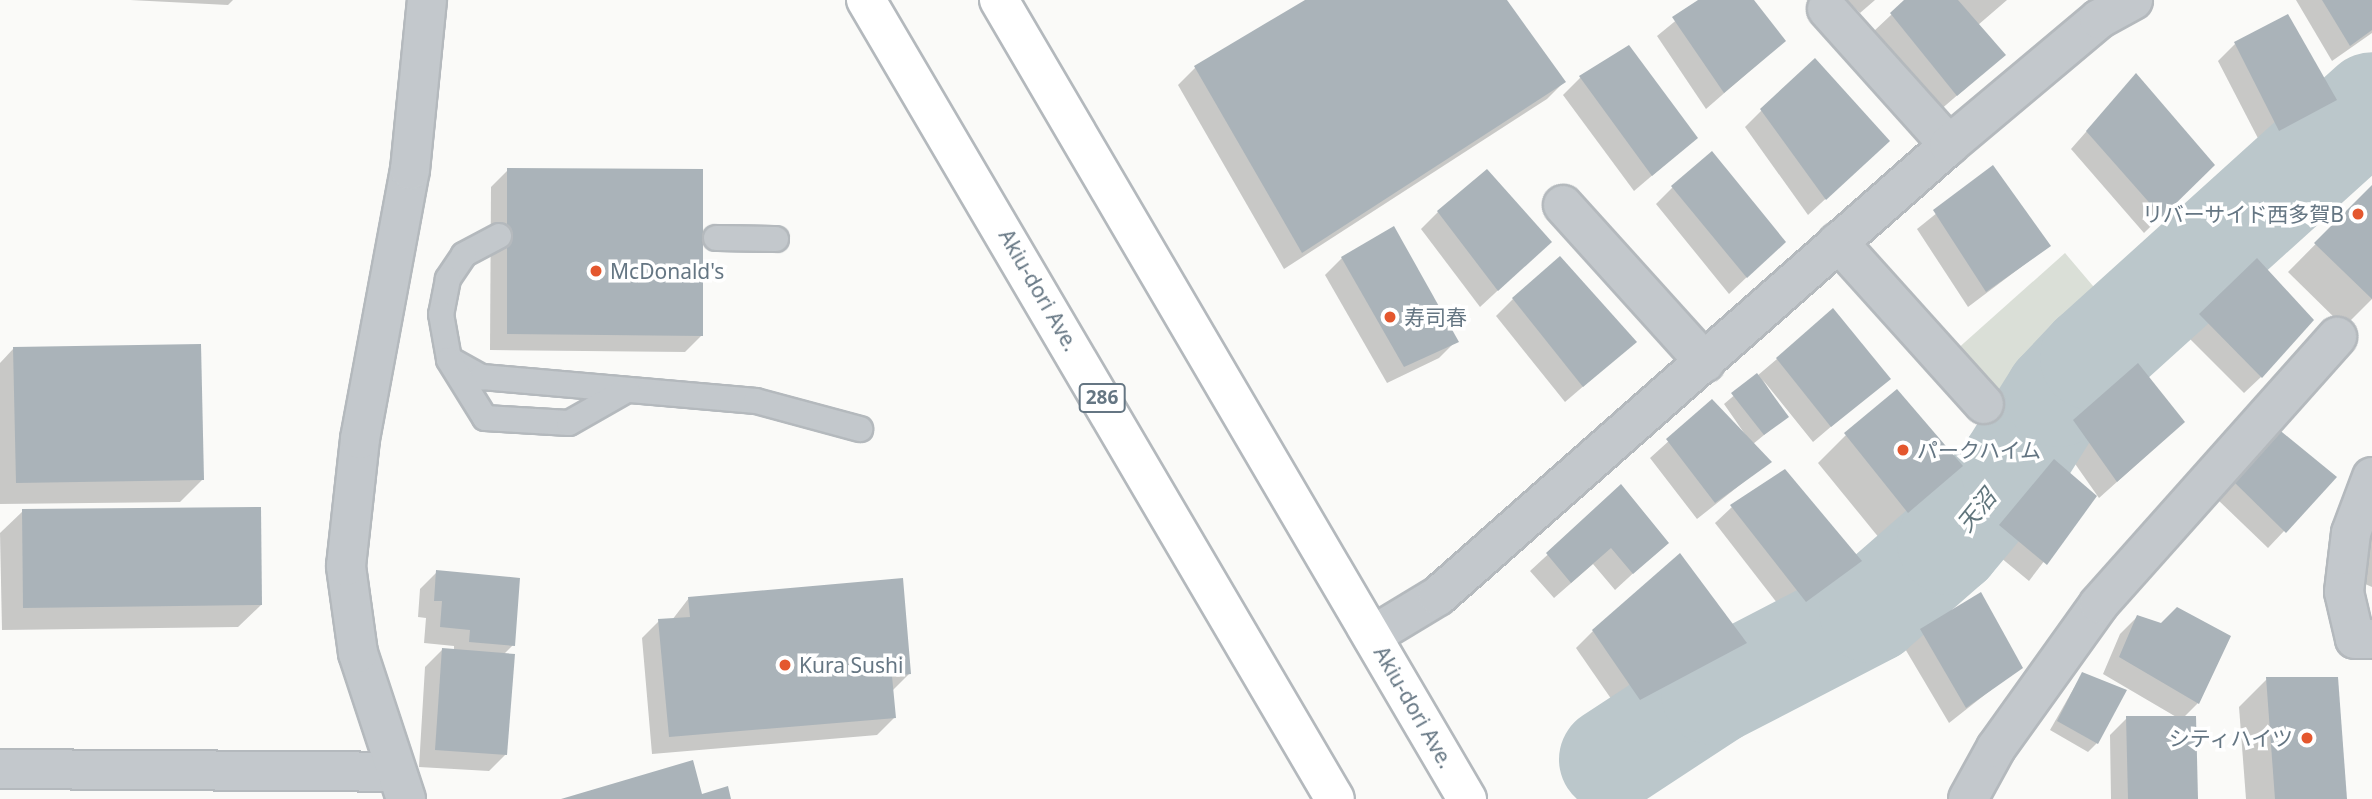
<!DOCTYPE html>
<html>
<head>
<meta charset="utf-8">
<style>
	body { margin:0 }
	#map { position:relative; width:2372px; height:799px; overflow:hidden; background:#fafaf8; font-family:"Noto Sans","Noto Sans JP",sans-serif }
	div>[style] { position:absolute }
	.green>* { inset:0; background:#dadfd7 }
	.shadow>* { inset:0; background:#0003 }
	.river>* { height:105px; margin:-52.5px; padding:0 52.5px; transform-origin:52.5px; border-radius:52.5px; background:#bbc7cb }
	.building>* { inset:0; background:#aab3b9 }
	.roads { filter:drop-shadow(2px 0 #b4b9bd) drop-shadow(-2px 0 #b4b9bd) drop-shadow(0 2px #b4b9bd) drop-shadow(0 -2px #b4b9bd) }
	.service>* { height:24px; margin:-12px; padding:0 12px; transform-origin:12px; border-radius:12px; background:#c3c8cc }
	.minor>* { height:38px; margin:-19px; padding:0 19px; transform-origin:19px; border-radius:19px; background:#c3c8cc }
	.trunk>* { height:38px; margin:-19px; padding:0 19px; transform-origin:19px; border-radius:19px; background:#fff }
	.dots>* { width:19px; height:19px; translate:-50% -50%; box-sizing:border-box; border:4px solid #fff; border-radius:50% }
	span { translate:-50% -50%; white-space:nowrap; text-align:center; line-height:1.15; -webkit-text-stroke:7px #fff; paint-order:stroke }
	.shield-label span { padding:2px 5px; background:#fff; border:2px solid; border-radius:5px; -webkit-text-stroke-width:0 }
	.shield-label { font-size:19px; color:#657683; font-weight:700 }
	.poi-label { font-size:21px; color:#657683 }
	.right { translate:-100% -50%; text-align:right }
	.left { translate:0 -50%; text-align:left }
	.street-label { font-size:21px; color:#657683 }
	.water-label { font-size:23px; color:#60757c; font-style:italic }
</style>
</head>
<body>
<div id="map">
	<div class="green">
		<i style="clip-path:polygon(2065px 253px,2110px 306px,2007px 405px,1955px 351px)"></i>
	</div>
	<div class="shadow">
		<i style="clip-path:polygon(130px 0,233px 0,228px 5px)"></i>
		<i style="clip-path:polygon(1309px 0,1505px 0,1564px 82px,1547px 99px,1284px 269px,1178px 85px,1195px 68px)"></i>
		<i style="clip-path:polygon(1701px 0,1752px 0,1784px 41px,1706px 109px,1657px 36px)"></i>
		<i style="clip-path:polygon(1847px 0,1875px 0,1860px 13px)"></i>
		<i style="clip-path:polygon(1907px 0,2007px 0,1978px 25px,2004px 55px,1939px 111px,1874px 31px)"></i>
		<i style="clip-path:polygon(2296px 0,2372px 0,2372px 33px,2332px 61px)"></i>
		<i style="clip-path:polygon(2235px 44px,2335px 100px,2318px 117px,2262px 146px,2218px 61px)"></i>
		<i style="clip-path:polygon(1629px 48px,1696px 138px,1634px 191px,1563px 95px,1580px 78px)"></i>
		<i style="clip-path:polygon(2136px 75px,2213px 165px,2144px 233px,2071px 149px)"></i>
		<i style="clip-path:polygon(1762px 110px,1871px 157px,1808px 215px,1745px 127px)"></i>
		<i style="clip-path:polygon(1993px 168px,2049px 246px,1968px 307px,1917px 229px)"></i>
		<i style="clip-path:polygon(508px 170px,702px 335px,685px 352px,490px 350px,491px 187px)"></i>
		<i style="clip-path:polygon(1673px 187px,1767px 258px,1729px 294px,1656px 204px)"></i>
		<i style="clip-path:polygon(2372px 187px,2372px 299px,2344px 327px,2288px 272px)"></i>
		<i style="clip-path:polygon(1438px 212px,1550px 242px,1480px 307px,1421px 229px)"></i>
		<i style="clip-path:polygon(1342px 258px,1456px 341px,1439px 358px,1387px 383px,1325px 275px)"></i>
		<i style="clip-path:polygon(2257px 261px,2261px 377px,2244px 393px,2183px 332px)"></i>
		<i style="clip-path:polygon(1513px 299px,1635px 342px,1565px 402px,1496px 316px)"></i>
		<i style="clip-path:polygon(14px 348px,202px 480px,180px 502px,0 504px,0 363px)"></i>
		<i style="clip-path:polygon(1777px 359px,1888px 378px,1813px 442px,1763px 380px,1786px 417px,1753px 444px,1769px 462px,1697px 519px,1650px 458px,1712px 402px,1749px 440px,1724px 404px)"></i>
		<i style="clip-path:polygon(2137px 366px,2166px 438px,2099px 498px,2057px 438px)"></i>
		<i style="clip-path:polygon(1846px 435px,1960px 466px,1880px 539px,1818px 463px)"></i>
		<i style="clip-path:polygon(2260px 447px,2335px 477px,2268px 548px,2216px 498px)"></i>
		<i style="clip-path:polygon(2054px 461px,2094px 496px,2029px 581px,1983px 543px)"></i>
		<i style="clip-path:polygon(1621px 487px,1666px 543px,1615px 590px,1593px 564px,1554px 598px,1530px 571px)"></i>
		<i style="clip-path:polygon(1732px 507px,1859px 561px,1788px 617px,1715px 523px)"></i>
		<i style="clip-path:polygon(23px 511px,261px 605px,238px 627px,2px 630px,0 533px)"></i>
		<i style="clip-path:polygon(2372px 521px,2372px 587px,2356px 580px)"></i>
		<i style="clip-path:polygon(437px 572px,513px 645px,504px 654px,506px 754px,489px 771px,419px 767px,425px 667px,442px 650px,454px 651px,454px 646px,424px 643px,426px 618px,418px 617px,420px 589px)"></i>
		<i style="clip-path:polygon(689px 598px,909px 674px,892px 691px,894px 718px,877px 735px,652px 754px,642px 638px,659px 621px,672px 620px)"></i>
		<i style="clip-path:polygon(2137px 617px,2198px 703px,2183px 718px,2196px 799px,2111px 799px,2110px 735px,2127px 718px,2178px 718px,2103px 674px,2120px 634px)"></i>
		<i style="clip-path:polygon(1921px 630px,2020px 667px,1949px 723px,1904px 647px)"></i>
		<i style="clip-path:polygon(1593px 631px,1745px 643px,1728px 660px,1623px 716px,1576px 648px)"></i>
		<i style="clip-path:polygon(2082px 674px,2097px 743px,2088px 752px,2050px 730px)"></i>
		<i style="clip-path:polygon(2267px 679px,2345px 799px,2246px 799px,2239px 707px)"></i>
	</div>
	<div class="river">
		<i style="left:1611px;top:759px;width:122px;rotate:-33.3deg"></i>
		<i style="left:1713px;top:692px;width:178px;rotate:-27.4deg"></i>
		<i style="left:1871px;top:610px;width:103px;rotate:-41.1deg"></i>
		<i style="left:1949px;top:542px;width:99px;rotate:-50.3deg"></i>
		<i style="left:2012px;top:466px;width:85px;rotate:-58deg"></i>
		<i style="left:2057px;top:394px;width:51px;rotate:-46.6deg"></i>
		<i style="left:2092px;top:357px;width:377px;rotate:-42.1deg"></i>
	</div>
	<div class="building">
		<i style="clip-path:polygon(1305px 0,1507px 0,1566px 82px,1302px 253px,1194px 66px)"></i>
		<i style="clip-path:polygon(1698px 0,1754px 0,1786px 41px,1724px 93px,1672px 17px)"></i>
		<i style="clip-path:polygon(1904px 0,1958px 0,2006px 55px,1957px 96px,1890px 13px)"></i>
		<i style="clip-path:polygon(2322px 0,2372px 0,2372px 30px,2350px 46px)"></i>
		<i style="clip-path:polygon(2288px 14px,2337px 100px,2279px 131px,2234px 42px)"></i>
		<i style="clip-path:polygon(1629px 45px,1698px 138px,1652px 176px,1579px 76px)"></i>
		<i style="clip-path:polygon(1815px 58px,1890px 141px,1826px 200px,1760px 109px)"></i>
		<i style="clip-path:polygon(2136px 73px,2215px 165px,2162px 217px,2086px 131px)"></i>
		<i style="clip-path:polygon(1712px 151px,1786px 242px,1747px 278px,1671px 186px)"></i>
		<i style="clip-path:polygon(1993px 165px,2051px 246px,1986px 292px,1933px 210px)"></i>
		<i style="clip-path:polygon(507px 168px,703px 169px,703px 336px,507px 334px)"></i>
		<i style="clip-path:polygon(1487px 169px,1552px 242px,1498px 291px,1437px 211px)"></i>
		<i style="clip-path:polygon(2372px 185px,2372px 299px,2314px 243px)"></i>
		<i style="clip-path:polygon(1394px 226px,1459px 342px,1404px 367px,1341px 257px)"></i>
		<i style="clip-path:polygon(1560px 256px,1637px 342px,1583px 387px,1512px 298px)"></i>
		<i style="clip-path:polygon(2257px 258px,2314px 320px,2262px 378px,2199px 314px)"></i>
		<i style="clip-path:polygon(1833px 308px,1891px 379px,1831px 427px,1776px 358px)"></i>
		<i style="clip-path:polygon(201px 344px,204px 480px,16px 483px,13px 347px)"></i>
		<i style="clip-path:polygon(2138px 363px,2185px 422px,2117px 482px,2073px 420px)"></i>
		<i style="clip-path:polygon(1757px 373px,1789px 417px,1764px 435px,1731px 393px)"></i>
		<i style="clip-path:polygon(1897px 389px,1963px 466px,1908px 513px,1844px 433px)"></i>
		<i style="clip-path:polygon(1712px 399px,1772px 462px,1715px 503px,1666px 439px)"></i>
		<i style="clip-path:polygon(2277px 428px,2337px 477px,2286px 533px,2232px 480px)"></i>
		<i style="clip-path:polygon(2054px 459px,2097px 496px,2047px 565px,1999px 525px)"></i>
		<i style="clip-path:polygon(1785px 469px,1862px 561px,1806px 602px,1730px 505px)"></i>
		<i style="clip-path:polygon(1621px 484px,1669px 543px,1633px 574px,1611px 548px,1571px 583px,1546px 553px)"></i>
		<i style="clip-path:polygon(261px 507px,262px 605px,23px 608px,22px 509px)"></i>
		<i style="clip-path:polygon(1680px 553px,1747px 643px,1640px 700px,1592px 630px)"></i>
		<i style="clip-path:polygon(436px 570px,520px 578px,515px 646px,469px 642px,470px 630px,440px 627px,442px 601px,434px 601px)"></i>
		<i style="clip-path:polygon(903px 578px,911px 674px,892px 676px,896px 718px,669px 737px,658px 619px,690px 617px,688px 597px)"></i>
		<i style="clip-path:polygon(1981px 592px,2023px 668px,1966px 708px,1920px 629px)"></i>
		<i style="clip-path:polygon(2177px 607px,2231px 636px,2199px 704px,2119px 657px,2137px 615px,2161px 623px)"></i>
		<i style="clip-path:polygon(442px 648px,515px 654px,507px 755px,435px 750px)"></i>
		<i style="clip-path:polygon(2082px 672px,2127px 690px,2098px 744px,2057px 721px)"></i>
		<i style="clip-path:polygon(2266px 677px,2338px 677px,2347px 799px,2275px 799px)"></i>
		<i style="clip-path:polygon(2126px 716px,2196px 716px,2198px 799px,2128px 799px)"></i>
		<i style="clip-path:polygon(693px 760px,702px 794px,728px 786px,731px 799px,561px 799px)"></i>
	</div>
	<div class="roads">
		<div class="service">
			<i style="left:499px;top:236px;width:40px;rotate:152deg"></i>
			<i style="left:464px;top:255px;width:29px;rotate:124deg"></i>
			<i style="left:448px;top:279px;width:36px;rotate:101deg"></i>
			<i style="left:441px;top:314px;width:46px;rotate:79.9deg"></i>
			<i style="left:449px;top:359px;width:38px;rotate:29deg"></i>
			<i style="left:482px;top:377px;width:275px;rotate:5deg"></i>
			<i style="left:756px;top:401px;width:108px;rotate:15.1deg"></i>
			<i style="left:716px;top:238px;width:60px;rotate:1deg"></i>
			<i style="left:449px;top:360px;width:68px;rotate:58.2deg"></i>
			<i style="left:485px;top:418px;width:84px;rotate:3.4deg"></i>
			<i style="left:569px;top:423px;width:67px;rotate:-29.6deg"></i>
		</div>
		<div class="minor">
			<i style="left:1827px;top:9px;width:183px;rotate:48.1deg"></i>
			<i style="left:1563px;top:205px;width:212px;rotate:47.9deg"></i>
			<i style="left:1838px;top:242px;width:218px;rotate:48deg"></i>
			<i style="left:2372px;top:477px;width:60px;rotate:110.6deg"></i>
			<i style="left:2351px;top:533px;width:59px;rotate:96.8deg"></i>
			<i style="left:2344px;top:592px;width:48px;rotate:76.8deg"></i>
			<i style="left:2355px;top:639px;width:17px"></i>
			<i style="left:1372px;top:636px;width:77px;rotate:-31.2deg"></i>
			<i style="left:1438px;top:596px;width:682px;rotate:-41.43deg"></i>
			<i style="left:1949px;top:145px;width:196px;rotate:-40deg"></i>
			<i style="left:2099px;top:19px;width:39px;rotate:-29deg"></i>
			<i style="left:0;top:769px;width:394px;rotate:0.4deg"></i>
			<i style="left:406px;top:799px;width:154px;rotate:-108.2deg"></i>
			<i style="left:358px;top:653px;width:88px;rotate:-97.9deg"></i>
			<i style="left:346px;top:566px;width:128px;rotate:-83.7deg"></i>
			<i style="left:360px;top:439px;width:274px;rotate:-79.5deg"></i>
			<i style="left:410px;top:170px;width:171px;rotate:-84.3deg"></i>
			<i style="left:1968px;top:799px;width:58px;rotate:-61.2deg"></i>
			<i style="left:1996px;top:748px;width:177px;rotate:-54.4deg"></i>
			<i style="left:2099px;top:604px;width:358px;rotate:-48.3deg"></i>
		</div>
		<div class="trunk">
			<i style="left:866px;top:0;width:926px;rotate:59.59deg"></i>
			<i style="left:999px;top:0;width:926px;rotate:59.64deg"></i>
		</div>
	</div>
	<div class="dots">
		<i style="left:2358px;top:214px;background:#e4572e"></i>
		<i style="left:596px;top:271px;background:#e4572e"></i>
		<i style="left:1390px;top:317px;background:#e4572e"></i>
		<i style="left:1903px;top:450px;background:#e4572e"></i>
		<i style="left:785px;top:665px;background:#e4572e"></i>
		<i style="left:2307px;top:738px;background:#e4572e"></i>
	</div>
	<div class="shield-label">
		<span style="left:1102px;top:398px">286</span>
	</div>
	<div class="poi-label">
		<span class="right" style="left:2344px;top:214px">リバーサイド西多賀B</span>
		<span class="left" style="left:610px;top:271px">McDonald's</span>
		<span class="left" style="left:1404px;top:317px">寿司春</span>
		<span class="left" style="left:1917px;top:450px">パークハイム</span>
		<span class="left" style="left:799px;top:665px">Kura Sushi</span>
		<span class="right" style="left:2293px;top:738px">シティハイツ</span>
	</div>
	<div class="street-label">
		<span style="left:1039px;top:290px;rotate:60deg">Akiu-dori Ave.</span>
		<span style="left:1414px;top:707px;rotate:60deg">Akiu-dori Ave.</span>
	</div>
	<div class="water-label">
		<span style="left:1976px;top:510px;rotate:-51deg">天沼</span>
	</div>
</div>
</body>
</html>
